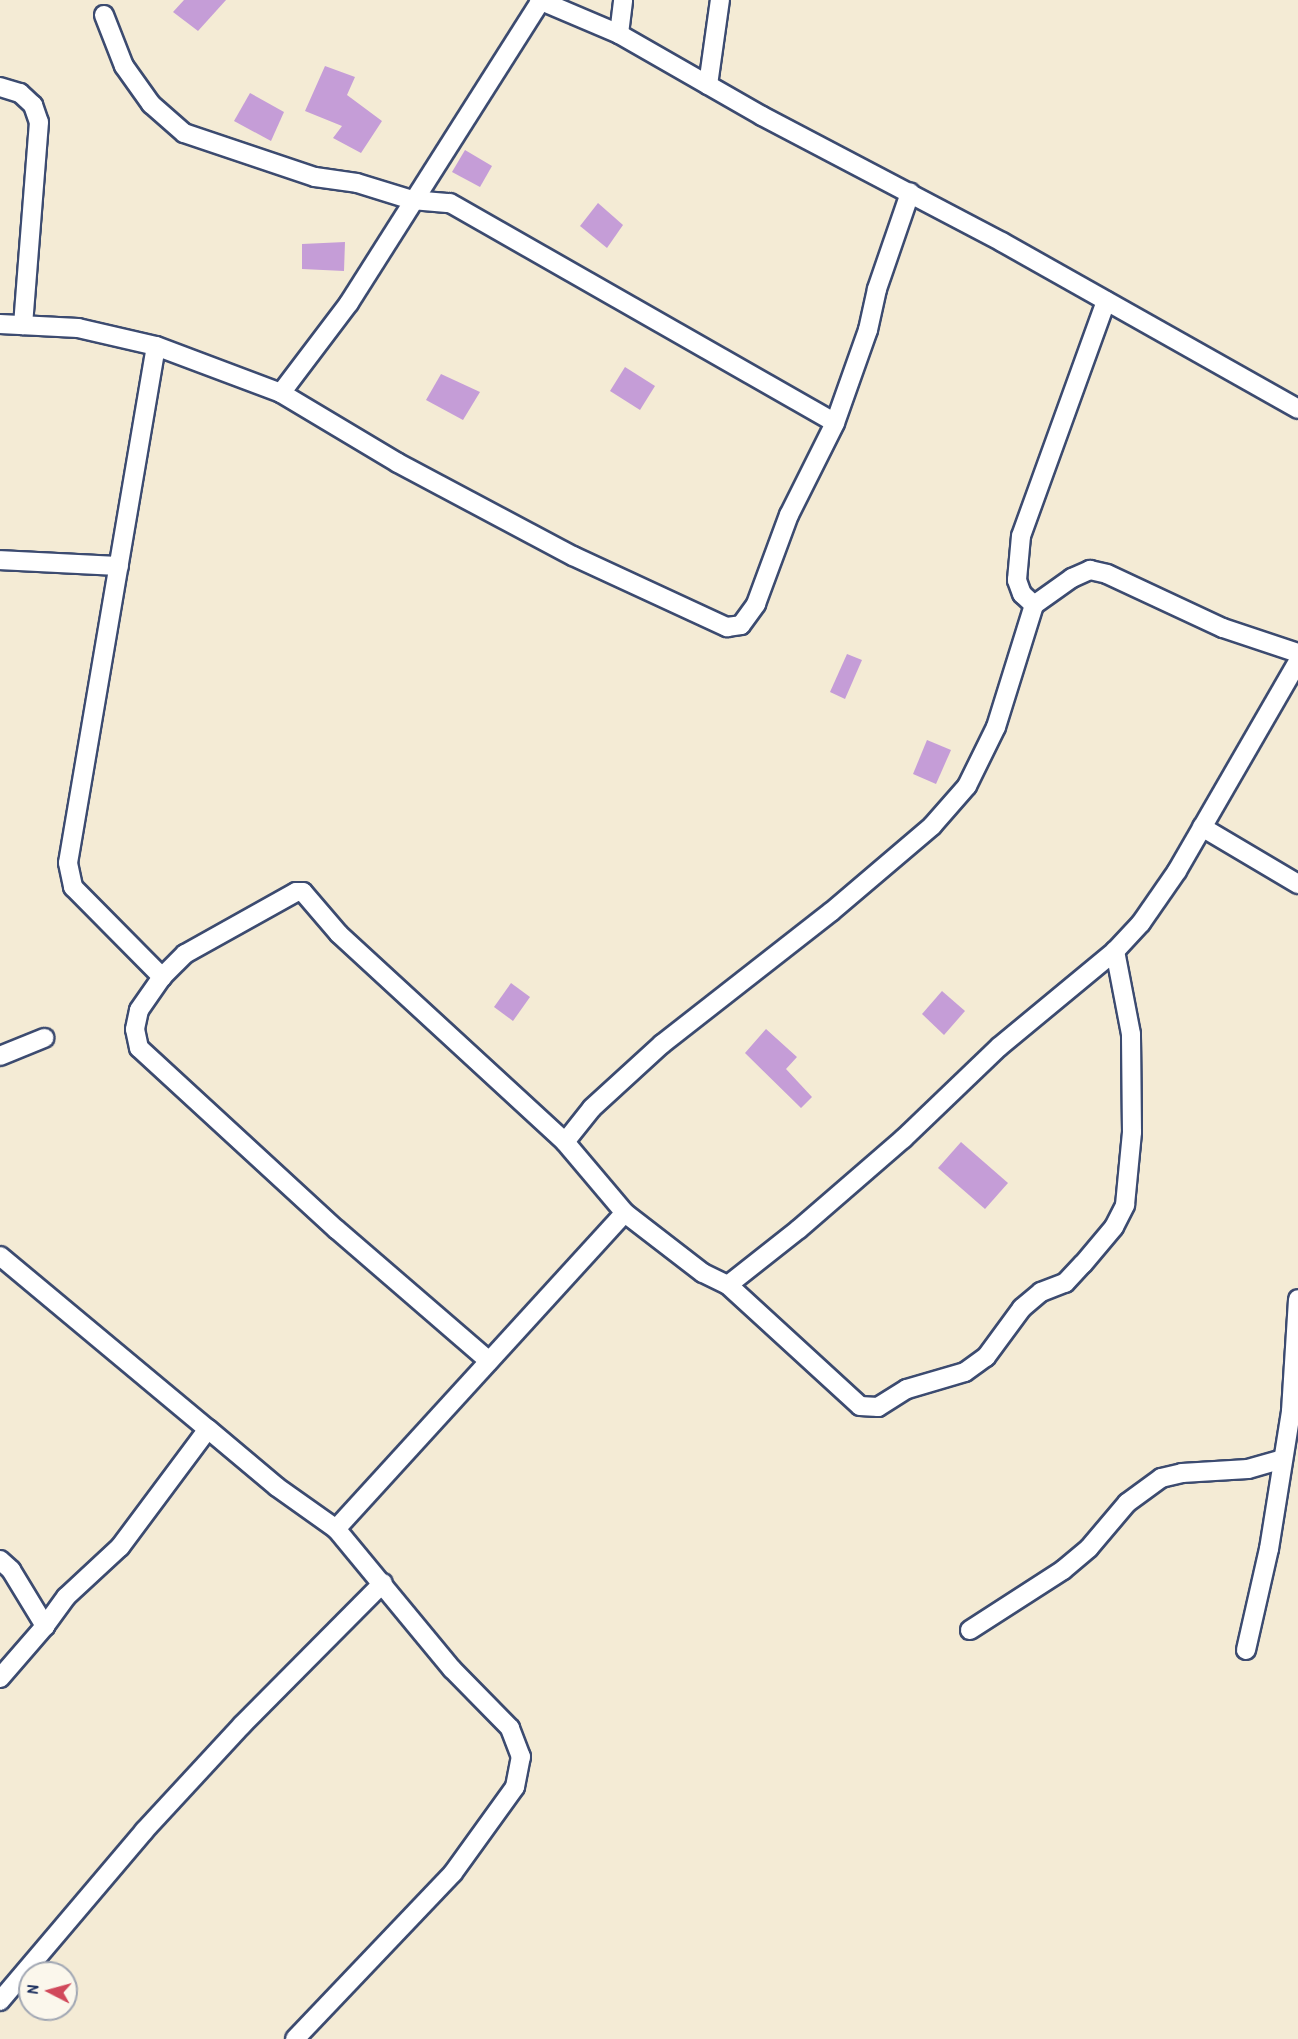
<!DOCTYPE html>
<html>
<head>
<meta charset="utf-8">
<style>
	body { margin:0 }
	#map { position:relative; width:1298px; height:2039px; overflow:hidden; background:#f4ebd5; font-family:"Patrick Hand",sans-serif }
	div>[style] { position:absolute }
	.building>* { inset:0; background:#c59dd7 }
	.roads { filter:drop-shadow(2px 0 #3c4b70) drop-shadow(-2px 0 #3c4b70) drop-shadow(0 2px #3c4b70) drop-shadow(0 -2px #3c4b70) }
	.minor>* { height:18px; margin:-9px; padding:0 9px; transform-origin:9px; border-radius:9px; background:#fff }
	span { translate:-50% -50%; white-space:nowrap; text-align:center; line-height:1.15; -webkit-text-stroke:4.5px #fbf7ec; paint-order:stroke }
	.north { position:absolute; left:18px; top:1961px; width:60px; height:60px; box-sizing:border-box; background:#fbf7ec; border:2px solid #a1a7b3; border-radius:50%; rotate:276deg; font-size:16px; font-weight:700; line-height:24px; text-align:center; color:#1b2f5e }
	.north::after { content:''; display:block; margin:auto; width:21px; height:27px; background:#d1495b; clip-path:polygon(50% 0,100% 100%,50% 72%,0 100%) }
</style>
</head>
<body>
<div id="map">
	<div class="building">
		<i style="clip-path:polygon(184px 0,226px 0,198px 31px,173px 12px)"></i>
		<i style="clip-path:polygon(325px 66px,355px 77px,347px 95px,382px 121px,361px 153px,333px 138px,342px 126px,305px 111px)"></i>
		<i style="clip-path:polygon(250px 93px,284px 112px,271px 141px,234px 121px)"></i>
		<i style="clip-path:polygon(465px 150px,492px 166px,480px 187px,452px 172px)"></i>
		<i style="clip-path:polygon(598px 203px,623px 225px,607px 248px,580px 226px)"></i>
		<i style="clip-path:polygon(345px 242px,344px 271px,302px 269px,302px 244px)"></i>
		<i style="clip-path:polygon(625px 367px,655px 386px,640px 410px,610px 391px)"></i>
		<i style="clip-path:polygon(441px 374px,480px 392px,463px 420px,426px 400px)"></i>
		<i style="clip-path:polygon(847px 654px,862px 660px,845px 699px,830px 692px)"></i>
		<i style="clip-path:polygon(927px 740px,951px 750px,936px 784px,913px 774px)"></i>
		<i style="clip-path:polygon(511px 983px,530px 997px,513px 1021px,494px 1007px)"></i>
		<i style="clip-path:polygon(942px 991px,965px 1011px,944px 1035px,922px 1014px)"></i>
		<i style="clip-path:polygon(766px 1029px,797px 1057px,786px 1069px,812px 1097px,801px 1108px,745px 1053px)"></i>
		<i style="clip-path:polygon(961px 1142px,1008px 1183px,985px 1209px,938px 1168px)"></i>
	</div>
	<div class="roads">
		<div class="minor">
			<i style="left:539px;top:0;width:87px;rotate:23deg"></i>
			<i style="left:619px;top:34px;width:165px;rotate:29.8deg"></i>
			<i style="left:762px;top:116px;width:271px;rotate:27.7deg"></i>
			<i style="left:1002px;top:242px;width:340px;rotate:29.4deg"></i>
			<i style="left:104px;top:15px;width:55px;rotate:68.6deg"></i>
			<i style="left:124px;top:66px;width:47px;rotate:54.6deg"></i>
			<i style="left:151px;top:104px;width:44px;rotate:41.3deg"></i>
			<i style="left:184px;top:133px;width:138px;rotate:18.6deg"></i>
			<i style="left:315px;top:177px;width:42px;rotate:8.1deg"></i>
			<i style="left:357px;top:183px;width:58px;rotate:17.2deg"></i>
			<i style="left:412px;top:200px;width:38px;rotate:5deg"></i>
			<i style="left:450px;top:203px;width:443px;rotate:29.7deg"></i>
			<i style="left:619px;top:34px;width:34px;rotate:-83deg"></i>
			<i style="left:708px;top:85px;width:86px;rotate:-82deg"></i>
			<i style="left:0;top:87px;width:21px;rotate:17deg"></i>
			<i style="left:20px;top:93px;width:18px;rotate:43deg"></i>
			<i style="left:33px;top:105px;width:18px;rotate:71deg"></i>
			<i style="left:39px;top:122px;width:204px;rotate:94.5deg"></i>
			<i style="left:0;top:324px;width:78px;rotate:2.9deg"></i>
			<i style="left:78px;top:328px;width:80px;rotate:13deg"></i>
			<i style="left:156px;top:346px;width:134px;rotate:20.6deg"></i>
			<i style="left:281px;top:393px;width:136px;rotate:30.9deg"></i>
			<i style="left:398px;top:463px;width:198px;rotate:28deg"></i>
			<i style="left:573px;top:556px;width:170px;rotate:24.8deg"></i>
			<i style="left:727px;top:627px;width:14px;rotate:-8deg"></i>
			<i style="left:741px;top:625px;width:26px;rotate:-54deg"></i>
			<i style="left:756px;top:604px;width:95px;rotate:-69.7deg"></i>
			<i style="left:789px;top:515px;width:103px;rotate:-63.4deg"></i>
			<i style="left:835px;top:423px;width:99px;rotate:-70.5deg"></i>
			<i style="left:868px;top:330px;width:42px;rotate:-77.6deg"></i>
			<i style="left:877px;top:289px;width:102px;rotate:-71deg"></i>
			<i style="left:156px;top:346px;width:524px;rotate:99.66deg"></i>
			<i style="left:68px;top:863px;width:25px;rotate:78deg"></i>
			<i style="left:73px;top:887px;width:127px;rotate:45.3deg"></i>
			<i style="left:281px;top:393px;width:113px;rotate:-52.9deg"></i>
			<i style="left:349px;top:303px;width:359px;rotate:-57.6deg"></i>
			<i style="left:0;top:560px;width:119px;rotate:2.9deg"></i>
			<i style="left:1034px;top:605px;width:16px;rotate:-137deg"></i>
			<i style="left:1022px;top:594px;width:15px;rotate:-110deg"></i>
			<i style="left:1017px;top:580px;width:44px;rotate:-84.8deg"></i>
			<i style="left:1021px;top:536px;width:250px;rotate:-70.1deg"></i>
			<i style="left:1202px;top:827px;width:112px;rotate:30.7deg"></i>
			<i style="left:0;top:1056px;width:48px;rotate:-22.2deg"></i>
			<i style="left:625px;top:1213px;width:98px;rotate:37.6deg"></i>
			<i style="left:703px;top:1273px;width:28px;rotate:26deg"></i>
			<i style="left:728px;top:1285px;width:179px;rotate:42.5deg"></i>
			<i style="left:860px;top:1406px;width:18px;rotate:3deg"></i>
			<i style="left:878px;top:1407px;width:34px;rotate:-32deg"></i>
			<i style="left:907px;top:1389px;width:60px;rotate:-16.3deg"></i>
			<i style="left:965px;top:1372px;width:26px;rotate:-36deg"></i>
			<i style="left:986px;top:1357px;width:61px;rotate:-53.7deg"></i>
			<i style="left:1022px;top:1308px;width:25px;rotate:-40deg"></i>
			<i style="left:1041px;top:1292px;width:26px;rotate:-21deg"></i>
			<i style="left:1065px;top:1283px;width:26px;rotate:-47deg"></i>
			<i style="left:1083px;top:1264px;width:48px;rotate:-50deg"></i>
			<i style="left:1114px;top:1227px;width:25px;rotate:-63deg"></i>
			<i style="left:1125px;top:1205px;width:73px;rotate:-84.5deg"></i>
			<i style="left:1132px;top:1132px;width:98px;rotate:-90.6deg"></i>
			<i style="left:1131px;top:1034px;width:85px;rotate:-100.9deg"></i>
			<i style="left:0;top:1256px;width:271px;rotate:39.8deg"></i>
			<i style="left:728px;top:1285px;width:90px;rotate:-38.3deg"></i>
			<i style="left:799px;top:1229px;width:138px;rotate:-40.9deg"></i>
			<i style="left:903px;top:1139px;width:133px;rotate:-43.8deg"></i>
			<i style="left:999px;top:1047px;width:151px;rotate:-39.6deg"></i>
			<i style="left:1115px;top:951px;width:38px;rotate:-47deg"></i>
			<i style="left:1141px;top:923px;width:63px;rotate:-55.3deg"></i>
			<i style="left:1177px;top:871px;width:242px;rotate:-60deg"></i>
			<i style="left:489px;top:1361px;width:201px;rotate:-139.2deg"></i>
			<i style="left:337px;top:1230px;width:269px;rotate:-137.4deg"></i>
			<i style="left:139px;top:1048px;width:19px;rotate:-102deg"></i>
			<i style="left:135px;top:1029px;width:19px;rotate:-78deg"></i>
			<i style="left:139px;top:1010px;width:40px;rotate:-55.1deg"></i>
			<i style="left:162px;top:977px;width:33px;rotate:-45deg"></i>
			<i style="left:185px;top:954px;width:127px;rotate:-29.2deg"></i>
			<i style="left:296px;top:892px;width:7px"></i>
			<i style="left:303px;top:892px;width:55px;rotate:49.4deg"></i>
			<i style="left:339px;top:934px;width:307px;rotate:42.6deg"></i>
			<i style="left:565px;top:1142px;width:43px;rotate:-51.5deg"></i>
			<i style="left:592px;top:1108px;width:95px;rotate:-42.4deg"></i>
			<i style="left:662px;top:1044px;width:214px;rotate:-38deg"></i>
			<i style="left:831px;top:912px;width:133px;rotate:-40.4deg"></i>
			<i style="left:932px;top:826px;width:53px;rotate:-48.8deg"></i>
			<i style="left:967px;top:786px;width:66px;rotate:-63.8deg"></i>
			<i style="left:996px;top:727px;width:128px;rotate:-72.7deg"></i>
			<i style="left:1034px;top:605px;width:47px;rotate:-35.4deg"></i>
			<i style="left:1072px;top:578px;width:20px;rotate:-24deg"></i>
			<i style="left:1090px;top:570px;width:17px;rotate:13deg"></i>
			<i style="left:1107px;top:574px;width:128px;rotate:25deg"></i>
			<i style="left:1223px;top:628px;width:79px;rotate:18.4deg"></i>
			<i style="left:0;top:1560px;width:15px;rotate:42deg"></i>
			<i style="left:11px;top:1570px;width:66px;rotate:58.7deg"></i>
			<i style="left:45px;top:1626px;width:36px;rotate:-54deg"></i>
			<i style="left:66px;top:1597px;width:74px;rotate:-42.8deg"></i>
			<i style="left:120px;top:1547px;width:147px;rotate:-53.3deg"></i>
			<i style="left:208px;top:1429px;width:90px;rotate:40deg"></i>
			<i style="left:277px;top:1487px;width:72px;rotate:35.4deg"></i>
			<i style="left:336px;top:1529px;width:428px;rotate:-47.6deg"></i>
			<i style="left:625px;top:1213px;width:93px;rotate:-130.2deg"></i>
			<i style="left:970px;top:1630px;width:111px;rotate:-32.8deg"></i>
			<i style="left:1063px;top:1570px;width:34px;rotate:-40deg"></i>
			<i style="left:1089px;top:1548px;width:59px;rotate:-49.8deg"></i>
			<i style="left:1127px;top:1503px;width:42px;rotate:-36.3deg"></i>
			<i style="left:1161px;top:1478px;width:22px;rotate:-13deg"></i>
			<i style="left:1182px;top:1473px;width:66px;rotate:-3.5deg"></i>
			<i style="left:1248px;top:1469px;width:35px;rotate:-16deg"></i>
			<i style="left:1246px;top:1650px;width:104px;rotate:-77.2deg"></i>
			<i style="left:1269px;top:1549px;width:140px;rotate:-80.9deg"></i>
			<i style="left:1291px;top:1411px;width:112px;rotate:-86.4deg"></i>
			<i style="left:0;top:1678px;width:69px;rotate:-49.1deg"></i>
			<i style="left:0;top:2001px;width:223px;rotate:-49.7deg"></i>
			<i style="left:144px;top:1831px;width:144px;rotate:-47.2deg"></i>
			<i style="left:242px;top:1725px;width:200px;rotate:-45.2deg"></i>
			<i style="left:295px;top:2039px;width:229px;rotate:-46.4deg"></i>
			<i style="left:453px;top:1873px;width:106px;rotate:-54.2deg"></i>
			<i style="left:515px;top:1787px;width:31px;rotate:-79deg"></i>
			<i style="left:521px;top:1757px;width:31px;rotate:-111deg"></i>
			<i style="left:510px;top:1728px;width:83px;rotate:-134.5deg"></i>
			<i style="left:452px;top:1669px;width:182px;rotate:-129.6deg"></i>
		</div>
	</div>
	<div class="north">N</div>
</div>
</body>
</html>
